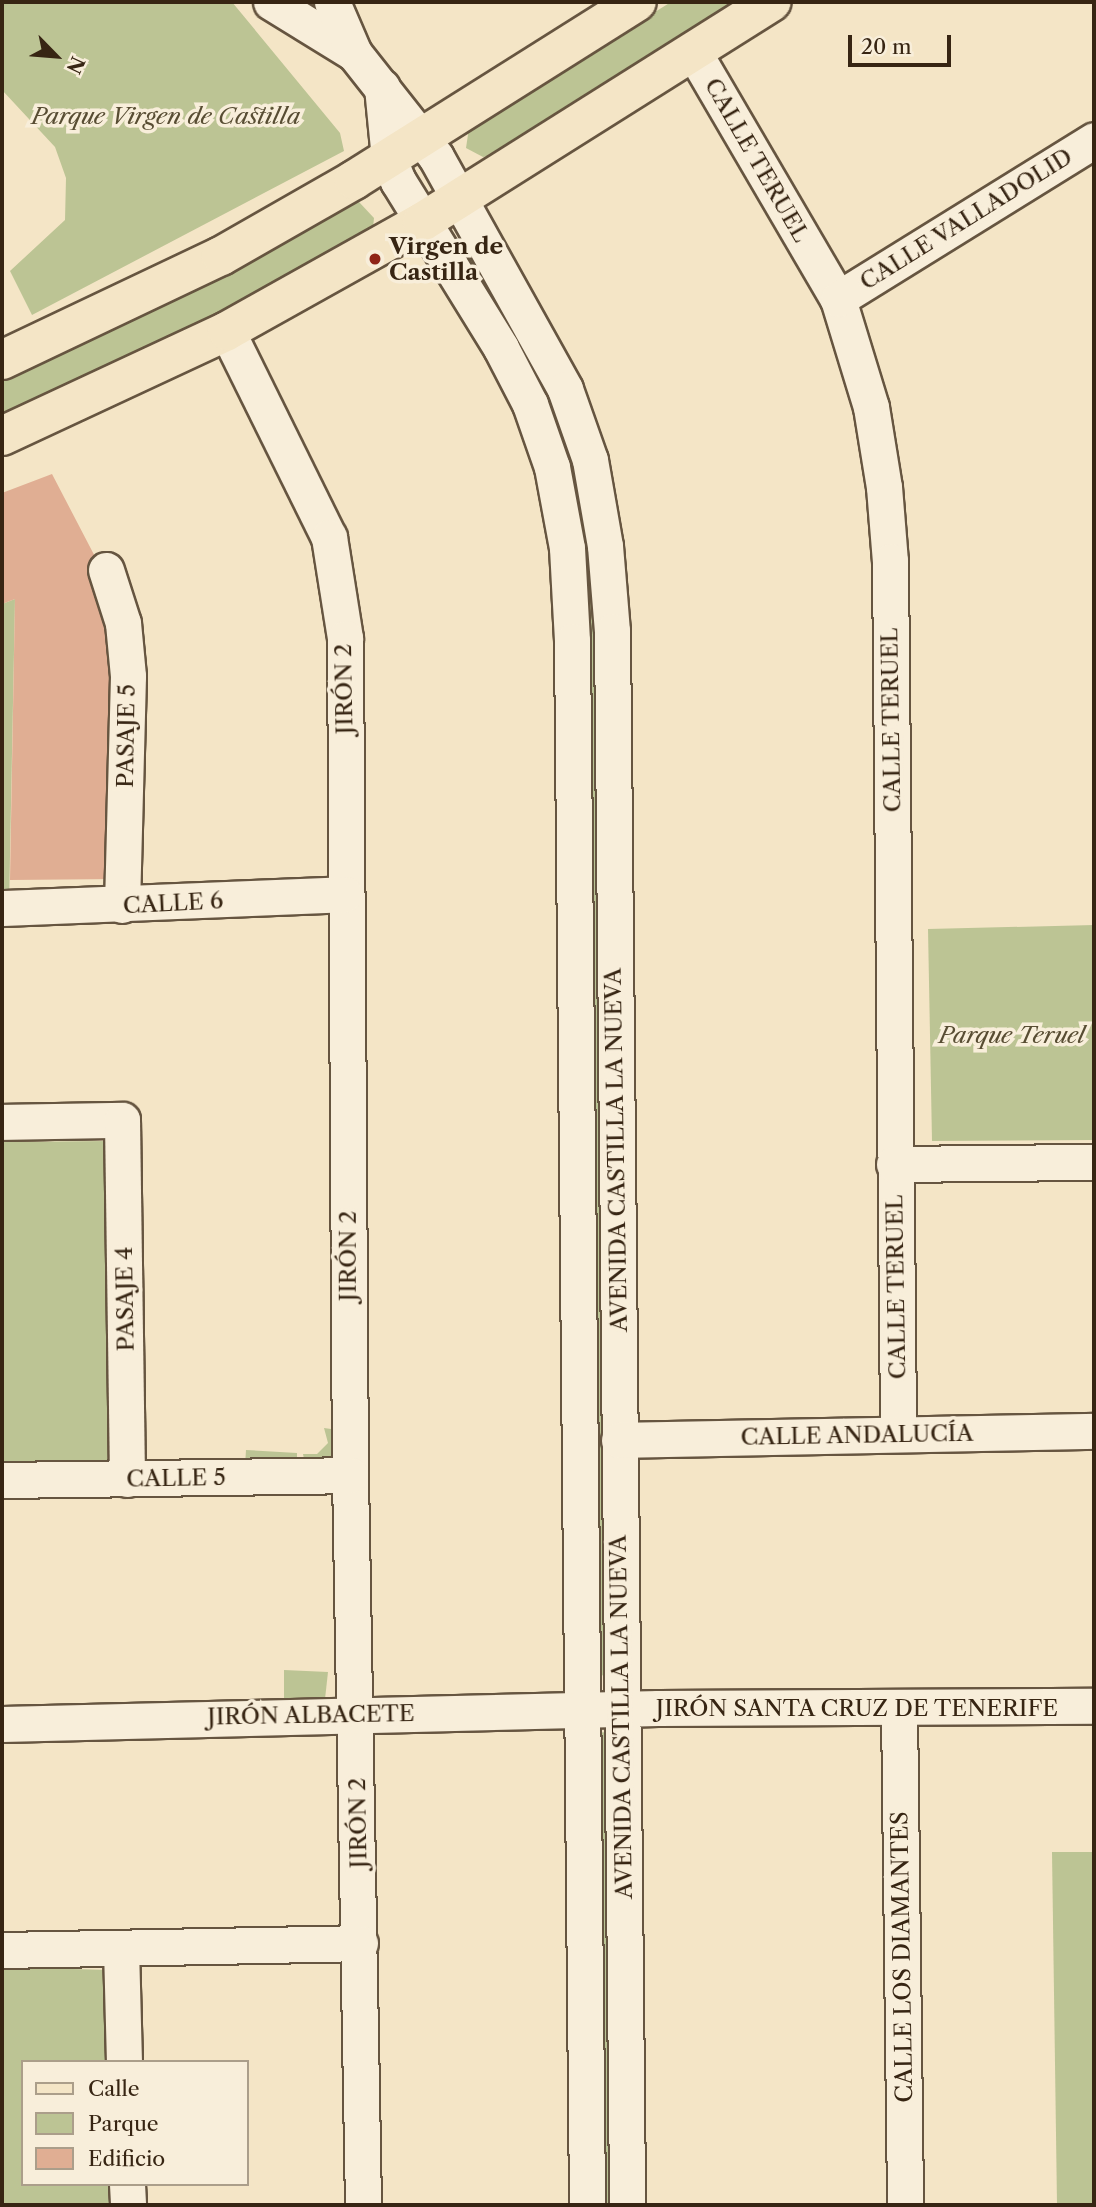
<!DOCTYPE html>
<html>
<head>
<meta charset="utf-8">
<style>
	body { margin:0 }
	#map { position:relative; width:1096px; height:2207px; overflow:hidden; background:#f4e5c6; font-family:"Libre Caslon Text",serif }
	div>[style] { position:absolute }
	.green>* { inset:0; background:#bcc494 }
	.building>* { inset:0; background:#e0ae93 }
	.roads { filter:drop-shadow(2px 0 #665540) drop-shadow(-2px 0 #665540) drop-shadow(0 2px #665540) drop-shadow(0 -2px #665540) }
	.minor>* { height:35px; margin:-17.5px; padding:0 17.5px; transform-origin:17.5px; border-radius:17.5px; background:#f8eeda }
	.major>* { height:38px; margin:-19px; padding:0 19px; transform-origin:19px; border-radius:19px; background:#f4e5c6 }
	.dots>* { width:19px; height:19px; translate:-50% -50%; box-sizing:border-box; border:4px solid #f8eeda; border-radius:50% }
	span { translate:-50% -50%; white-space:nowrap; text-align:center; line-height:1.15; -webkit-text-stroke:7px #f8eeda; paint-order:stroke }
	.park-label { font-size:23px; color:#584d33; font-style:italic }
	.street-label { font-size:23px; color:#372513 }
	.poi-label { font-size:23px; color:#372513; font-weight:700 }
	.left { translate:0 -50%; text-align:left }
	.frame { position:absolute; inset:0; border:4px solid #372513; pointer-events:none }
	.legend { position:absolute; left:21px; top:2060px; width:228px; height:126px; box-sizing:border-box; background:#f8eeda; border:2px solid #ab9e8a; margin:0; padding:9px 12px; list-style:none; font-size:21px; color:#372513 }
	.legend li { display:flex; align-items:center; gap:14px; height:35px }
	.legend b { width:35px; border:2px solid #ab9e8a }
	.north { position:absolute; left:21px; top:21px; width:70px; height:70px; -webkit-text-stroke:5px #f8eeda; paint-order:stroke; rotate:115deg; font-size:19px; font-weight:700; line-height:28px; text-align:center; color:#372513 }
	.north::after { content:''; display:block; margin:auto; width:24px; height:32px; background:#372513; clip-path:polygon(50% 0,100% 100%,50% 72%,0 100%) }
	.scale { position:absolute; left:848px; top:35px; width:103px; height:32px; box-sizing:border-box; border:4px solid #372513; border-top:0; padding-left:9px; font-size:21px; line-height:24px; white-space:nowrap; color:#372513; -webkit-text-stroke:5px #f8eeda; paint-order:stroke }
</style>
</head>
<body>
<div id="map">
	<div class="green">
		<i style="clip-path:polygon(2px 2px,232px 2px,340px 133px,344px 151px,32px 315px,10px 271px,65px 220px,66px 178px,55px 147px,2px 90px)"></i>
		<i style="clip-path:polygon(671px 2px,741px 2px,497px 154px,483px 157px,466px 148px,469px 128px)"></i>
		<i style="clip-path:polygon(359px 202px,374px 218px,373px 228px,218px 319px,2px 419px,2px 378px,105px 333px,232px 269px,349px 203px)"></i>
		<i style="clip-path:polygon(468px 248px,555px 400px,574px 458px,596px 600px,607px 1675px,594px 1676px,584px 601px,459px 254px)"></i>
		<i style="clip-path:polygon(15px 599px,9px 908px,2px 908px,2px 604px)"></i>
		<i style="clip-path:polygon(1094px 925px,1094px 1140px,932px 1141px,928px 929px)"></i>
		<i style="clip-path:polygon(107px 1141px,110px 1462px,2px 1463px,2px 1142px)"></i>
		<i style="clip-path:polygon(324px 1428px,338px 1430px,338px 1458px,306px 1469px,303px 1454px,317px 1454px,328px 1443px)"></i>
		<i style="clip-path:polygon(246px 1450px,297px 1453px,297px 1470px,245px 1465px)"></i>
		<i style="clip-path:polygon(284px 1670px,328px 1672px,325px 1699px,284px 1705px)"></i>
		<i style="clip-path:polygon(608px 1732px,614px 2205px,599px 2205px,593px 1733px)"></i>
		<i style="clip-path:polygon(1052px 1852px,1094px 1852px,1094px 2204px,1057px 2204px)"></i>
		<i style="clip-path:polygon(2px 1967px,109px 1970px,112px 2062px,23px 2062px,23px 2184px,117px 2184px,118px 2205px,2px 2205px)"></i>
	</div>
	<div class="building">
		<i style="clip-path:polygon(52px 474px,102px 570px,118px 623px,119px 879px,10px 880px,15px 599px,2px 604px,2px 493px)"></i>
	</div>
	<div class="roads">
		<div class="minor">
			<i style="left:271px;top:2px;width:97px;rotate:31.6deg"></i>
			<i style="left:354px;top:53px;width:132px;rotate:51.7deg"></i>
			<i style="left:436px;top:157px;width:265px;rotate:60.9deg"></i>
			<i style="left:565px;top:389px;width:75px;rotate:70.6deg"></i>
			<i style="left:590px;top:460px;width:87px;rotate:80.1deg"></i>
			<i style="left:605px;top:546px;width:85px;rotate:85.3deg"></i>
			<i style="left:612px;top:631px;width:1574px;rotate:89.45deg"></i>
			<i style="left:332px;top:2px;width:56px;rotate:66.7deg"></i>
			<i style="left:693px;top:51px;width:287px;rotate:59.7deg"></i>
			<i style="left:838px;top:299px;width:113px;rotate:73deg"></i>
			<i style="left:871px;top:407px;width:81px;rotate:80.8deg"></i>
			<i style="left:884px;top:487px;width:74px;rotate:85.4deg"></i>
			<i style="left:890px;top:561px;width:873px;rotate:89.47deg"></i>
			<i style="left:382px;top:87px;width:72px;rotate:84.4deg"></i>
			<i style="left:389px;top:159px;width:24px;rotate:68deg"></i>
			<i style="left:398px;top:181px;width:196px;rotate:58.3deg"></i>
			<i style="left:501px;top:348px;width:63px;rotate:62.6deg"></i>
			<i style="left:530px;top:404px;width:67px;rotate:70.8deg"></i>
			<i style="left:552px;top:467px;width:82px;rotate:79.5deg"></i>
			<i style="left:567px;top:548px;width:93px;rotate:86.9deg"></i>
			<i style="left:572px;top:641px;width:1564px;rotate:89.45deg"></i>
			<i style="left:838px;top:299px;width:301px;rotate:-31.8deg"></i>
			<i style="left:227px;top:331px;width:230px;rotate:63.7deg"></i>
			<i style="left:329px;top:537px;width:102px;rotate:81deg"></i>
			<i style="left:345px;top:638px;width:837px;rotate:89.66deg"></i>
			<i style="left:350px;top:1475px;width:730px;rotate:88.98deg"></i>
			<i style="left:106px;top:570px;width:56px;rotate:72.2deg"></i>
			<i style="left:123px;top:623px;width:53px;rotate:84.6deg"></i>
			<i style="left:128px;top:676px;width:229px;rotate:91.5deg"></i>
			<i style="left:2px;top:908px;width:343px;rotate:-2.3deg"></i>
			<i style="left:2px;top:1122px;width:120px;rotate:-1deg"></i>
			<i style="left:122px;top:1120px;width:359px;rotate:89.2deg"></i>
			<i style="left:894px;top:1164px;width:200px;rotate:-0.6deg"></i>
			<i style="left:619px;top:1440px;width:475px;rotate:-1.1deg"></i>
			<i style="left:2px;top:1480px;width:348px;rotate:-0.8deg"></i>
			<i style="left:899px;top:1708px;width:497px;rotate:89.3deg"></i>
			<i style="left:2px;top:1724px;width:656px;rotate:-1.4deg"></i>
			<i style="left:658px;top:1708px;width:436px;rotate:-0.3deg"></i>
			<i style="left:121px;top:1948px;width:114px;rotate:88.5deg"></i>
			<i style="left:2px;top:1950px;width:358px;rotate:-1.1deg"></i>
			<i style="left:127px;top:2184px;width:21px;rotate:87deg"></i>
		</div>
		<div class="major">
			<i style="left:2px;top:360px;width:242px;rotate:-25.4deg"></i>
			<i style="left:221px;top:256px;width:153px;rotate:-29.7deg"></i>
			<i style="left:354px;top:180px;width:334px;rotate:-32.2deg"></i>
			<i style="left:2px;top:436px;width:248px;rotate:-25deg"></i>
			<i style="left:227px;top:331px;width:223px;rotate:-29.2deg"></i>
			<i style="left:422px;top:222px;width:413px;rotate:-32.2deg"></i>
		</div>
	</div>
	<div class="dots">
		<i style="left:375px;top:259px;background:#8f2418"></i>
	</div>
	<div class="park-label">
		<span style="left:166px;top:116px">Parque Virgen de Castilla</span>
		<span style="left:1012px;top:1035px">Parque Teruel</span>
	</div>
	<div class="street-label">
		<span style="left:757px;top:160px;rotate:60deg">CALLE TERUEL</span>
		<span style="left:966px;top:219px;rotate:-32deg">CALLE VALLADOLID</span>
		<span style="left:344px;top:689px;rotate:-91deg">JIRÓN 2</span>
		<span style="left:891px;top:720px;rotate:-91deg">CALLE TERUEL</span>
		<span style="left:126px;top:736px;rotate:-89deg">PASAJE 5</span>
		<span style="left:173px;top:903px;rotate:-3deg">CALLE 6</span>
		<span style="left:616px;top:1150px;rotate:-91deg">AVENIDA CASTILLA LA NUEVA</span>
		<span style="left:348px;top:1256px;rotate:-90deg">JIRÓN 2</span>
		<span style="left:896px;top:1287px;rotate:-91deg">CALLE TERUEL</span>
		<span style="left:125px;top:1299px;rotate:-91deg">PASAJE 4</span>
		<span style="left:857px;top:1435px;rotate:-1deg">CALLE ANDALUCÍA</span>
		<span style="left:176px;top:1478px;rotate:-1deg">CALLE 5</span>
		<span style="left:857px;top:1708px">JIRÓN SANTA CRUZ DE TENERIFE</span>
		<span style="left:311px;top:1715px;rotate:-1deg">JIRÓN ALBACETE</span>
		<span style="left:621px;top:1717px;rotate:-91deg">AVENIDA CASTILLA LA NUEVA</span>
		<span style="left:358px;top:1823px;rotate:-91deg">JIRÓN 2</span>
		<span style="left:902px;top:1957px;rotate:-91deg">CALLE LOS DIAMANTES</span>
	</div>
	<div class="poi-label">
		<span class="left" style="left:389px;top:259px">Virgen de<br>Castilla</span>
	</div>
	<div class="frame"></div>
	<ul class="legend">
	<li><b style="height:9px;background:#f4e5c6"></b>Calle</li>
	<li><b style="height:19px;background:#bcc494"></b>Parque</li>
	<li><b style="height:19px;background:#e0ae93"></b>Edificio</li>
	</ul>
	<div class="north">N</div>
	<div class="scale">20 m</div>
</div>
</body>
</html>
